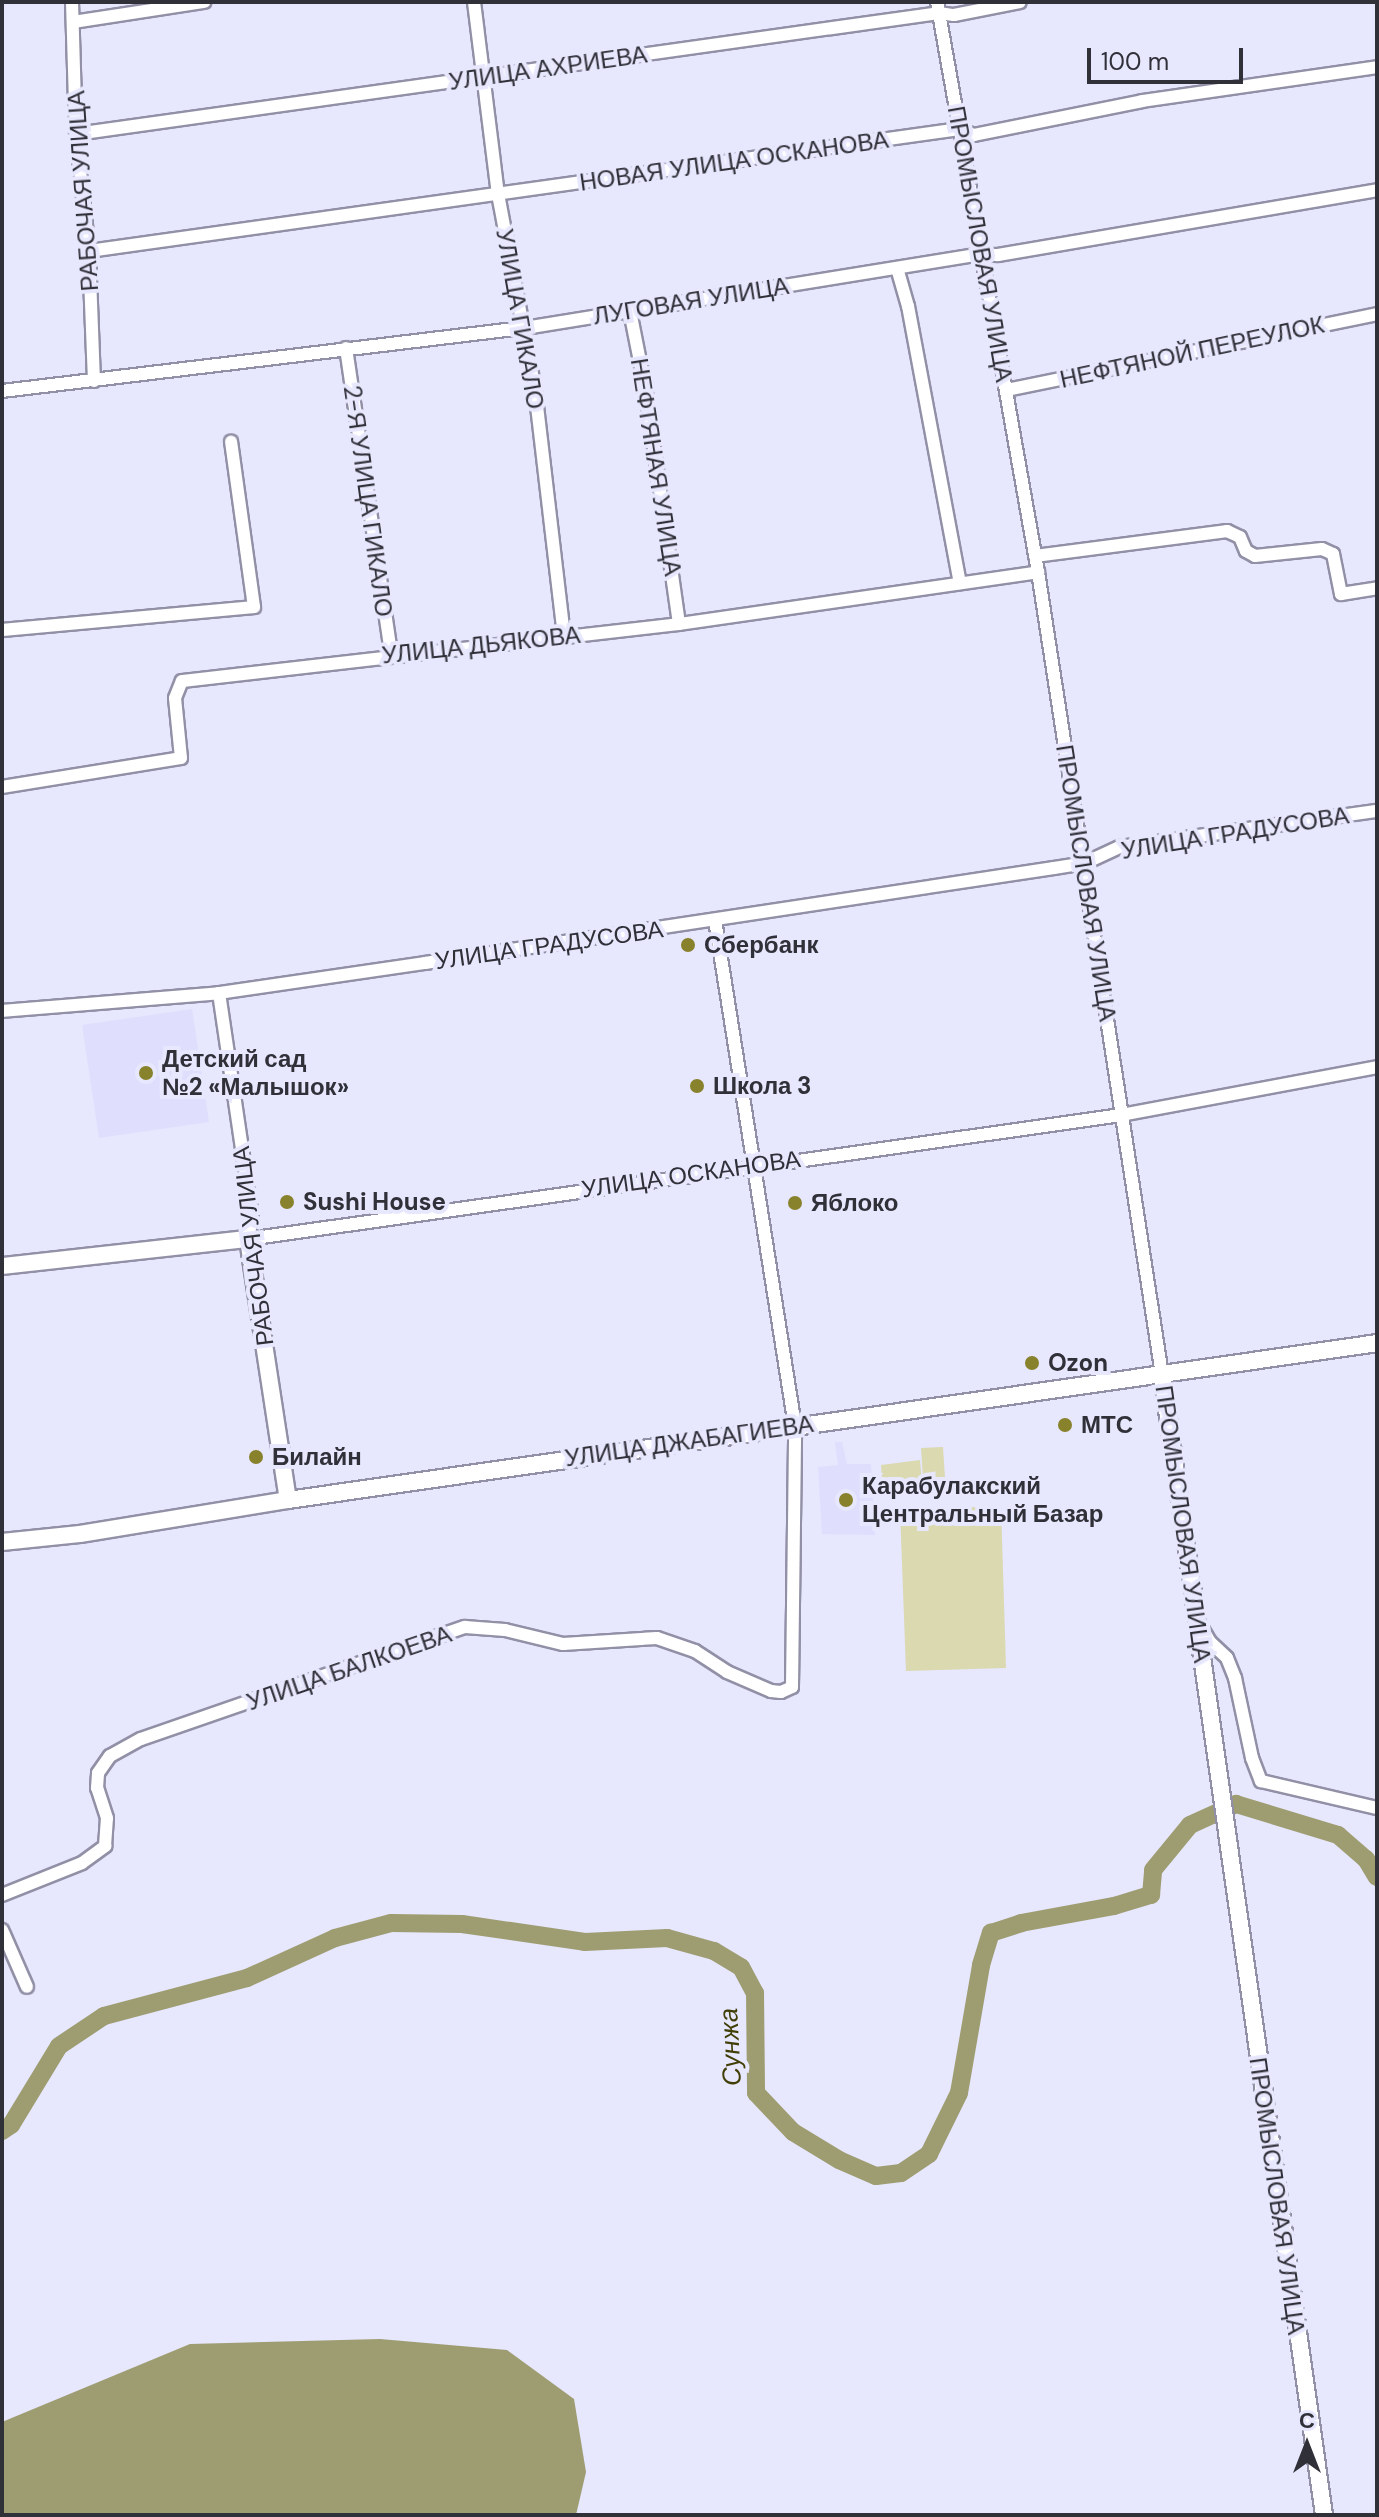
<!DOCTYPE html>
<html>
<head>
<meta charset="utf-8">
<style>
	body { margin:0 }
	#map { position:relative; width:1379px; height:2517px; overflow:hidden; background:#e7e7fe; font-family:"DM Sans",sans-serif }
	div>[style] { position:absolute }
	.built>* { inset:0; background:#e0defd }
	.green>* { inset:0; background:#dad9b0 }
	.water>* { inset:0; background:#9e9d71 }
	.river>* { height:18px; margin:-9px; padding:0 9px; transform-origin:9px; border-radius:9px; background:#9e9d71 }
	.roads { filter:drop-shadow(2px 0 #9190a6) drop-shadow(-2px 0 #9190a6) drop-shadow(0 2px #9190a6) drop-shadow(0 -2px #9190a6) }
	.minor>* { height:12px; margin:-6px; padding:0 6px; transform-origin:6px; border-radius:6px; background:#fff }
	.major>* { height:16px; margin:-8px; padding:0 8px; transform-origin:8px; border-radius:8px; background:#fff }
	.dots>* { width:22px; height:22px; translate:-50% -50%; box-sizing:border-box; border:4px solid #e7e7fe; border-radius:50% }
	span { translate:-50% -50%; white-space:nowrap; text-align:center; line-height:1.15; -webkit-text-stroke:8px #e7e7fe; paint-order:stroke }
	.street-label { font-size:24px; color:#303039 }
	.poi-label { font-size:24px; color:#303039; font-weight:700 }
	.left { translate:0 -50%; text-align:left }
	.water-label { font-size:26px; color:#413e06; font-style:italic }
	.frame { position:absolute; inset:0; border:4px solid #303039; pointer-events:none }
	.north { position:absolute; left:1267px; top:2405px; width:80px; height:80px; -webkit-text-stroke:6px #e7e7fe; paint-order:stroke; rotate:0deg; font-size:22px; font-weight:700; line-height:32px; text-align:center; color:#303039 }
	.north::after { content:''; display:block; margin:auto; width:28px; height:36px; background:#303039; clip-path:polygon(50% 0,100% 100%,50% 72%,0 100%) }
	.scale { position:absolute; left:1087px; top:48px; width:156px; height:36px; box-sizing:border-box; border:4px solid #303039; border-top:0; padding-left:10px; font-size:24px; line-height:28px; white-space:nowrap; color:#303039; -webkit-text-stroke:6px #e7e7fe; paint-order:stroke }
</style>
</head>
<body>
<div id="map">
	<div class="built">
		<i style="clip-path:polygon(192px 1009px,209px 1122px,99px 1138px,82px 1025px)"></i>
		<i style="clip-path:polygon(835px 1442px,842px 1442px,847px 1464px,871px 1464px,875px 1535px,822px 1534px,818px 1467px,838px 1465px)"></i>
	</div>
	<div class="green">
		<i style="clip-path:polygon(943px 1447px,946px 1493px,924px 1494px,921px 1448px)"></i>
		<i style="clip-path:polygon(920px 1460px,923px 1495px,883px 1497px,881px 1465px)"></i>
		<i style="clip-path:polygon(1001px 1506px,1006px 1668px,906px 1671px,900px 1510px)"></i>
	</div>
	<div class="water">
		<i style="clip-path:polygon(380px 2339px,507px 2350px,574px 2399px,586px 2472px,576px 2515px,2px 2515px,2px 2422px,190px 2344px)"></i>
	</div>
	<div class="river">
		<i style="left:2px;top:2131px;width:11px;rotate:-34deg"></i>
		<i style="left:11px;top:2125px;width:92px;rotate:-58.7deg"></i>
		<i style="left:59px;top:2046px;width:54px;rotate:-33.7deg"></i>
		<i style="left:104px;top:2016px;width:148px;rotate:-14.9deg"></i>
		<i style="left:247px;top:1978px;width:97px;rotate:-24.4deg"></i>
		<i style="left:335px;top:1938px;width:58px;rotate:-15deg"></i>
		<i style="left:391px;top:1923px;width:71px;rotate:0.8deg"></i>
		<i style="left:462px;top:1924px;width:124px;rotate:8.3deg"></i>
		<i style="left:585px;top:1942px;width:82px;rotate:-2.8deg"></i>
		<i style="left:667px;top:1938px;width:49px;rotate:15.5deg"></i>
		<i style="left:714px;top:1951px;width:31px;rotate:31deg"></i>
		<i style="left:741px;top:1967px;width:30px;rotate:62deg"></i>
		<i style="left:755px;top:1993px;width:100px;rotate:89.4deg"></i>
		<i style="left:756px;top:2093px;width:54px;rotate:46.5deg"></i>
		<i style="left:793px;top:2132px;width:54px;rotate:31.3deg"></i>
		<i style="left:839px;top:2160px;width:40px;rotate:23.4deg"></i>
		<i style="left:876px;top:2176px;width:25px;rotate:-7deg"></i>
		<i style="left:901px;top:2173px;width:34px;rotate:-34deg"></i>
		<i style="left:929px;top:2154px;width:68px;rotate:-63.8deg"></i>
		<i style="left:959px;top:2093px;width:130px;rotate:-80.2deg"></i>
		<i style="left:981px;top:1965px;width:34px;rotate:-73deg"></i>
		<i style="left:991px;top:1933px;width:32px;rotate:-18deg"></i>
		<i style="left:1021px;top:1923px;width:95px;rotate:-10.4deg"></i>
		<i style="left:1114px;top:1906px;width:39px;rotate:-17deg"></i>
		<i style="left:1151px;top:1895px;width:25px;rotate:-85deg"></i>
		<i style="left:1153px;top:1870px;width:58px;rotate:-50.6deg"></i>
		<i style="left:1190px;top:1825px;width:51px;rotate:-24.5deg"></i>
		<i style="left:1236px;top:1804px;width:107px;rotate:16.9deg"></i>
		<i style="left:1338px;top:1835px;width:37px;rotate:41deg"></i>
		<i style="left:1366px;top:1859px;width:21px;rotate:59deg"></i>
	</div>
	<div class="roads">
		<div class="minor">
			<i style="left:72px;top:2px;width:132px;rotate:88.3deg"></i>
			<i style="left:76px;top:134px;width:118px;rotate:83.7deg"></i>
			<i style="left:89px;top:251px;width:130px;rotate:87.8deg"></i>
			<i style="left:474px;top:2px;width:193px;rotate:82.9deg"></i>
			<i style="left:498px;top:194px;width:198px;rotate:79.3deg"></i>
			<i style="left:535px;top:389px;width:250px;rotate:83.3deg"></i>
			<i style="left:937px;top:2px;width:579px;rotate:79.95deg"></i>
			<i style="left:1038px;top:572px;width:813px;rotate:81.22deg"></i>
			<i style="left:73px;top:22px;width:133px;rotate:-8.7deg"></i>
			<i style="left:76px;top:134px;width:871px;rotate:-7.98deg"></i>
			<i style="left:939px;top:13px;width:15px;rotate:8deg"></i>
			<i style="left:954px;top:15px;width:67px;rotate:-11.1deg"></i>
			<i style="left:89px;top:251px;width:879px;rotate:-7.98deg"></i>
			<i style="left:959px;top:129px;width:16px;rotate:22deg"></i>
			<i style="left:974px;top:135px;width:171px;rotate:-11.4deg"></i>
			<i style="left:1142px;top:101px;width:237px;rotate:-8.2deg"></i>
			<i style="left:897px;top:268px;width:40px;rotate:74deg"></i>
			<i style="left:908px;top:306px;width:282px;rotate:79.4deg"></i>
			<i style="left:630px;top:311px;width:83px;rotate:78.8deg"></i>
			<i style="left:646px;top:392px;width:234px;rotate:81.9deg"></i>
			<i style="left:346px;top:348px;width:309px;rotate:81.6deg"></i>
			<i style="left:1007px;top:390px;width:378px;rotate:-11.6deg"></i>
			<i style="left:2px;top:391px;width:533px;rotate:-6.9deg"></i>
			<i style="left:531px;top:327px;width:457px;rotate:-9.2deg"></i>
			<i style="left:982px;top:254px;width:16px;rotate:4deg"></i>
			<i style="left:998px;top:255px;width:385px;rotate:-9.7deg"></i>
			<i style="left:1035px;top:556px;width:194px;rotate:-7.4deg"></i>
			<i style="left:1227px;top:531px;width:14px;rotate:25deg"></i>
			<i style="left:1240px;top:537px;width:15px;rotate:67deg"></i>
			<i style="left:1246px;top:551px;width:10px;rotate:29deg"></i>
			<i style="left:1255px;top:556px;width:67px;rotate:-6deg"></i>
			<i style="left:1322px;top:549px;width:12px;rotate:24deg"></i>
			<i style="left:1333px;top:554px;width:41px;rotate:78.7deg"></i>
			<i style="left:1341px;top:594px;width:36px;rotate:-9deg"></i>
			<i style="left:2px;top:630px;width:253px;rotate:-5.2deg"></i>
			<i style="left:254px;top:607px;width:167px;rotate:-97.9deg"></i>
			<i style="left:2px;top:787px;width:181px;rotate:-9.2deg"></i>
			<i style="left:181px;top:758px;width:60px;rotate:-95.7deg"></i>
			<i style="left:175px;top:698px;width:18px;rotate:-68deg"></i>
			<i style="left:182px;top:681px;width:500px;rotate:-6.54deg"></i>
			<i style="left:679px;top:624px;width:363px;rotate:-8.2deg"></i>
			<i style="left:219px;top:993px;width:226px;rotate:81.6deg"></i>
			<i style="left:252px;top:1217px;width:22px;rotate:100deg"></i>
			<i style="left:248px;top:1239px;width:882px;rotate:-8.08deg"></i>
			<i style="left:1121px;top:1115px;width:260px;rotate:-10.6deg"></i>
			<i style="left:2px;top:1011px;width:218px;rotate:-4.7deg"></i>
			<i style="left:219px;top:993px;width:208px;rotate:-8.3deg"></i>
			<i style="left:425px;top:963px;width:636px;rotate:-8.59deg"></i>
			<i style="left:1054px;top:868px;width:31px;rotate:-9deg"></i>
			<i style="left:1085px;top:863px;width:38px;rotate:-25deg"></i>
			<i style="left:1120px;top:847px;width:260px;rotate:-8deg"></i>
			<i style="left:1199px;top:1623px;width:22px;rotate:60deg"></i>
			<i style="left:1210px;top:1642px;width:23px;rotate:43deg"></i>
			<i style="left:1227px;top:1658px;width:22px;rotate:68deg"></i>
			<i style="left:1235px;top:1678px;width:82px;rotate:78deg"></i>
			<i style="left:1252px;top:1758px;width:25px;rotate:69deg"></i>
			<i style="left:1261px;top:1781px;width:119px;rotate:13.1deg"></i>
			<i style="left:2px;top:1895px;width:86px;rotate:-21.8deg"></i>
			<i style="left:82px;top:1863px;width:29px;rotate:-36deg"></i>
			<i style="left:105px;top:1846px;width:28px;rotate:-86deg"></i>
			<i style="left:107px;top:1818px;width:32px;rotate:-108deg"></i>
			<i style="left:97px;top:1788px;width:15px;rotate:-86deg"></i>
			<i style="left:98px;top:1773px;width:21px;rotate:-55deg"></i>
			<i style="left:110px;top:1756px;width:35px;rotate:-29deg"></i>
			<i style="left:141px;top:1739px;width:343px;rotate:-19.1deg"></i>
			<i style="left:465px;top:1627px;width:40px;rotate:4.3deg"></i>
			<i style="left:505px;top:1630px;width:60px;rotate:13.6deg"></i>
			<i style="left:563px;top:1644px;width:94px;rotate:-3.7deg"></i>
			<i style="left:657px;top:1638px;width:40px;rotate:18.9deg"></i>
			<i style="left:695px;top:1651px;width:38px;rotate:33deg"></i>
			<i style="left:727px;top:1672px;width:48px;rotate:23.4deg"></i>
			<i style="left:771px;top:1691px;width:10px;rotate:6deg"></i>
			<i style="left:781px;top:1692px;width:12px;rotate:-24deg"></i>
			<i style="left:792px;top:1687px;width:261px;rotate:-89.3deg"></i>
			<i style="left:795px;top:1426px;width:512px;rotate:-98.98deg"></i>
			<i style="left:2px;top:1930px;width:62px;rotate:66.3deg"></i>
		</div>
		<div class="major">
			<i style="left:2px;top:1266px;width:247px;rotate:-6.3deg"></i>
			<i style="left:248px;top:1239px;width:264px;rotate:81.3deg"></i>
			<i style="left:1162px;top:1375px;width:1151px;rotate:81.91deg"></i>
			<i style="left:2px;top:1542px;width:78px;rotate:-5.9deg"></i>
			<i style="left:80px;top:1534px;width:211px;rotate:-9.3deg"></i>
			<i style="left:288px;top:1500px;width:1100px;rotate:-8.2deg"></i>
		</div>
	</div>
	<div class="dots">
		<i style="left:688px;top:945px;background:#87822b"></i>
		<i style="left:146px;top:1073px;background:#87822b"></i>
		<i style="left:697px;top:1086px;background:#87822b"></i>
		<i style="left:287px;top:1202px;background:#87822b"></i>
		<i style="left:795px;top:1203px;background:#87822b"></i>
		<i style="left:1032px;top:1363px;background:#87822b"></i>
		<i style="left:1065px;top:1425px;background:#87822b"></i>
		<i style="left:256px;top:1457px;background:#87822b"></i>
		<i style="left:846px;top:1500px;background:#87822b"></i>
	</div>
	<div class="street-label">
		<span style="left:548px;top:68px;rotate:-8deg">УЛИЦА АХРИЕВА</span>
		<span style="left:734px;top:161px;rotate:-8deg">НОВАЯ УЛИЦА ОСКАНОВА</span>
		<span style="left:83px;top:191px;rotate:-94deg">РАБОЧАЯ УЛИЦА</span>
		<span style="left:980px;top:244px;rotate:80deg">ПРОМЫСЛОВАЯ УЛИЦА</span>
		<span style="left:691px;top:301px;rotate:-9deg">ЛУГОВАЯ УЛИЦА</span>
		<span style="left:520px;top:319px;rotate:80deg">УЛИЦА ГИКАЛО</span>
		<span style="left:1192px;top:352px;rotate:-12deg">НЕФТЯНОЙ ПЕРЕУЛОК</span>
		<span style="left:656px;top:467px;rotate:81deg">НЕФТЯНАЯ УЛИЦА</span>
		<span style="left:368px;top:501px;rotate:82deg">2-Я УЛИЦА ГИКАЛО</span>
		<span style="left:481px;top:645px;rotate:-6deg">УЛИЦА ДЬЯКОВА</span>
		<span style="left:1235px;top:833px;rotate:-9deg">УЛИЦА ГРАДУСОВА</span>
		<span style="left:1086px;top:883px;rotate:81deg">ПРОМЫСЛОВАЯ УЛИЦА</span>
		<span style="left:549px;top:945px;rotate:-8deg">УЛИЦА ГРАДУСОВА</span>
		<span style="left:691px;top:1174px;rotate:-8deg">УЛИЦА ОСКАНОВА</span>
		<span style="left:253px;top:1246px;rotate:-97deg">РАБОЧАЯ УЛИЦА</span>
		<span style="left:689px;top:1441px;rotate:-8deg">УЛИЦА ДЖАБАГИЕВА</span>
		<span style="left:1183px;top:1524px;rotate:82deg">ПРОМЫСЛОВАЯ УЛИЦА</span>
		<span style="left:349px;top:1668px;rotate:-19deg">УЛИЦА БАЛКОЕВА</span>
		<span style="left:1277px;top:2196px;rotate:82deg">ПРОМЫСЛОВАЯ УЛИЦА</span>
	</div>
	<div class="poi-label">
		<span class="left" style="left:704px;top:945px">Сбербанк</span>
		<span class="left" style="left:162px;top:1073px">Детский сад<br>№2 «Малышок»</span>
		<span class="left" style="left:713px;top:1086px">Школа 3</span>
		<span class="left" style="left:303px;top:1202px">Sushi House</span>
		<span class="left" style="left:811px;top:1203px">Яблоко</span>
		<span class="left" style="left:1048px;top:1363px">Ozon</span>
		<span class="left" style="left:1081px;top:1425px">МТС</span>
		<span class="left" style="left:272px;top:1457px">Билайн</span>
		<span class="left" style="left:862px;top:1500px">Карабулакский<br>Центральный Базар</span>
	</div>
	<div class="water-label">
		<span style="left:731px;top:2047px;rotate:-93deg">Сунжа</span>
	</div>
	<div class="frame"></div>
	<div class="north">С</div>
	<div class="scale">100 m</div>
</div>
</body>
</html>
